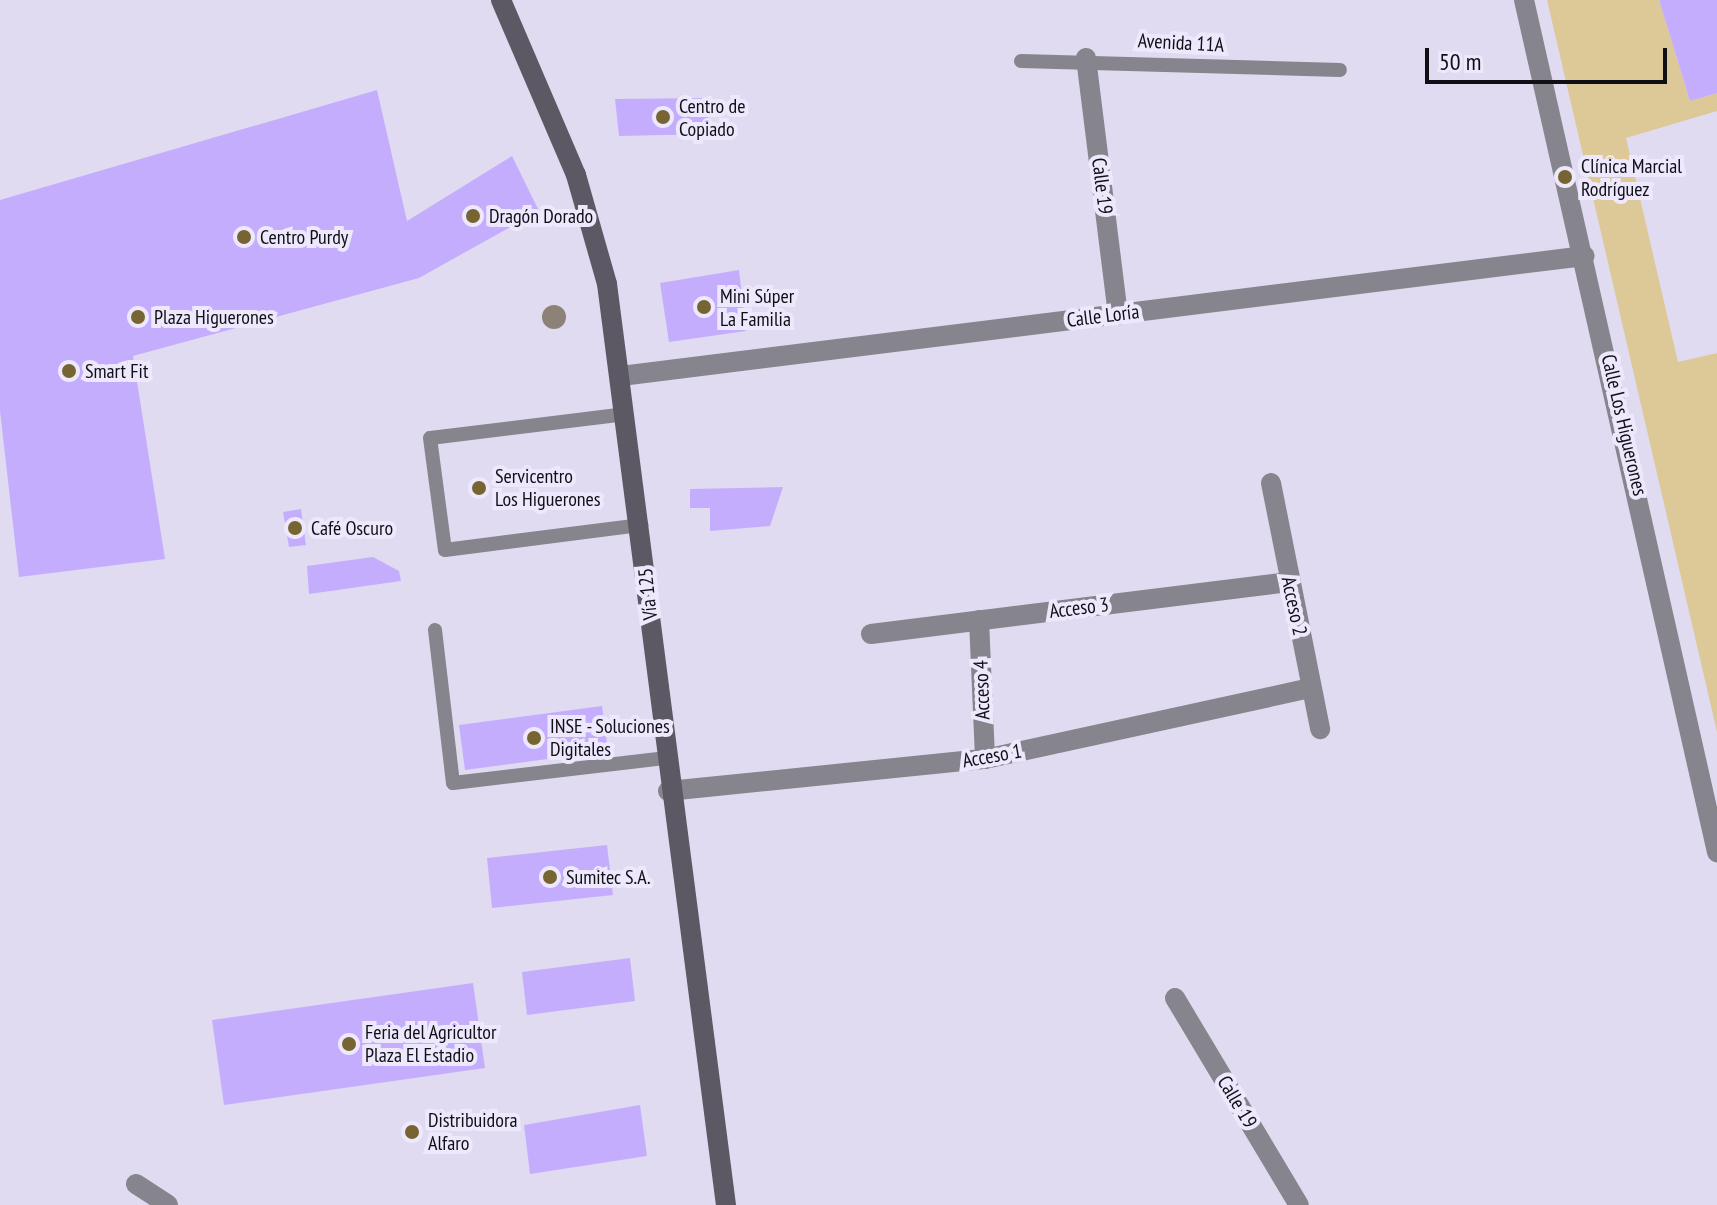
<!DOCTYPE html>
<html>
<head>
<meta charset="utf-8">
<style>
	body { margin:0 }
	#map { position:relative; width:1717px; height:1205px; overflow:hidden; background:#e0dbf0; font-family:"PT Sans Narrow",sans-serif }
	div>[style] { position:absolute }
	.green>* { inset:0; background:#ddc997 }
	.building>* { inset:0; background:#c5adfe }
	.lane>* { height:14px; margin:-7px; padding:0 7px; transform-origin:7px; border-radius:7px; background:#86848c }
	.street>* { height:20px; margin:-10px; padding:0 10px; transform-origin:10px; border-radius:10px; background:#86848c }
	.secondary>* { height:20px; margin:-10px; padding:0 10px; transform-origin:10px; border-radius:10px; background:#5c5965 }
	.trees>* { width:24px; height:24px; margin:-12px; border-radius:50%; background:#8c8277 }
	.dots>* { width:22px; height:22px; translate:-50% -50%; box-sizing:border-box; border:4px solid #eee8fd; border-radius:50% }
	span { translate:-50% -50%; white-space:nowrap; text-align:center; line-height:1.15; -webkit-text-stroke:8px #eee8fd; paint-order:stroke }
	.street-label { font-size:20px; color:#110f16 }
	.poi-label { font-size:20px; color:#110f16 }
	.left { translate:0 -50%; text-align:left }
	.scale { position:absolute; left:1425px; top:48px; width:242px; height:36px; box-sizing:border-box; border:4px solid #110f16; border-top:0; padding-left:10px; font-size:24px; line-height:28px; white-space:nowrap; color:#110f16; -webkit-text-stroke:6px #eee8fd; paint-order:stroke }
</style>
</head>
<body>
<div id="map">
	<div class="green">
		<i style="clip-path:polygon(1547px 0,1659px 0,1690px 101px,1717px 93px,1717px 111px,1626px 138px,1678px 362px,1717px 353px,1717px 732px)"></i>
	</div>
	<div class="building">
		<i style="clip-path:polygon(1659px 0,1717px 0,1717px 93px,1690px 101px)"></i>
		<i style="clip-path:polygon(377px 90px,407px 221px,512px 156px,539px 211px,419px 278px,133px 356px,165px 559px,19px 577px,0 411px,0 200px)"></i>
		<i style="clip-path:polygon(707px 98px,709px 134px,619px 136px,615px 99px)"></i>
		<i style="clip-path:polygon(739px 270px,746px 331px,669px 342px,660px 283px)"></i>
		<i style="clip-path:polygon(783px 487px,770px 526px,710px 531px,710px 508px,690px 508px,690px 489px)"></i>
		<i style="clip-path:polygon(301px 509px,306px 545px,289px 547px,283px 512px)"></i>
		<i style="clip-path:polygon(373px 557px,399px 571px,401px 581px,309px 594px,307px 566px)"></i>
		<i style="clip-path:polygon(602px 706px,608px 751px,465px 770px,459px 725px)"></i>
		<i style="clip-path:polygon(607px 845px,613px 895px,492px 908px,487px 858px)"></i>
		<i style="clip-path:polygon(630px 958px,635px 1001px,527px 1015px,522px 972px)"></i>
		<i style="clip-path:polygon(473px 983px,485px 1068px,224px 1105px,212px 1020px)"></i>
		<i style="clip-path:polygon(640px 1105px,647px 1156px,530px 1174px,524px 1125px)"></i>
	</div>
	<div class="lane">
		<i style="left:1021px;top:61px;width:319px;rotate:1.6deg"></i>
		<i style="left:626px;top:414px;width:197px;rotate:173deg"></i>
		<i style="left:430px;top:438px;width:113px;rotate:82.4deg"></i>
		<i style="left:445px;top:550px;width:198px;rotate:-7.3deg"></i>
		<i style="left:435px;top:630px;width:154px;rotate:83.3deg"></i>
		<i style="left:453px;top:783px;width:213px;rotate:-6.7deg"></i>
	</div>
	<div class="street">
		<i style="left:1524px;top:0;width:874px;rotate:77.24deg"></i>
		<i style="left:1086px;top:58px;width:259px;rotate:82.9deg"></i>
		<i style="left:621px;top:376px;width:971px;rotate:-7.1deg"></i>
		<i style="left:1271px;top:483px;width:251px;rotate:78.7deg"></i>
		<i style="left:979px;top:620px;width:139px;rotate:87.5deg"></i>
		<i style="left:871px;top:634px;width:420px;rotate:-7.1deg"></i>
		<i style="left:668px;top:791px;width:319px;rotate:-5.8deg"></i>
		<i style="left:985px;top:759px;width:334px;rotate:-12.3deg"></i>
		<i style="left:1175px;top:998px;width:241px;rotate:59.1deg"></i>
		<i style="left:136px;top:1184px;width:38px;rotate:33deg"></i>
	</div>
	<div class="secondary">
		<i style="left:501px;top:0;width:190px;rotate:66.8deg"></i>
		<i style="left:576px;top:175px;width:113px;rotate:74.1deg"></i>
		<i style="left:607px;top:284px;width:929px;rotate:82.64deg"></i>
	</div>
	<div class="trees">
		<i style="left:554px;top:317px"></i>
	</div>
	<div class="dots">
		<i style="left:663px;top:117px;background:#766432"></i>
		<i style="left:1565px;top:177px;background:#766432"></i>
		<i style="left:473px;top:216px;background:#766432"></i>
		<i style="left:244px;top:237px;background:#766432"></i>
		<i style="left:704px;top:307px;background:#766432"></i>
		<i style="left:138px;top:317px;background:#766432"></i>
		<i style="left:69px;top:371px;background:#766432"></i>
		<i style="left:479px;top:488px;background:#766432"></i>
		<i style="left:295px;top:528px;background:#766432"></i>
		<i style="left:534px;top:738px;background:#766432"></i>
		<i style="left:550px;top:877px;background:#766432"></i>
		<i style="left:349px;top:1044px;background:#766432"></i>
		<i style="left:412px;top:1132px;background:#766432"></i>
	</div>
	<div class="street-label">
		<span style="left:1181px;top:43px;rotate:3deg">Avenida 11A</span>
		<span style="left:1102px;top:186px;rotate:83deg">Calle 19</span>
		<span style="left:1103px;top:316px;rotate:-7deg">Calle Loría</span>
		<span style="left:1624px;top:425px;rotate:77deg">Calle Los Higuerones</span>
		<span style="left:648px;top:594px;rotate:-96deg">Vía 125</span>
		<span style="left:1294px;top:606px;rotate:78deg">Acceso 2</span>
		<span style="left:1079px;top:608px;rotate:-7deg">Acceso 3</span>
		<span style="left:982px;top:690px;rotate:-92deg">Acceso 4</span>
		<span style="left:992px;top:756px;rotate:-10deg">Acceso 1</span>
		<span style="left:1237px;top:1102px;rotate:59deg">Calle 19</span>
	</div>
	<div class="poi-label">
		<span class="left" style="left:679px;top:118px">Centro de<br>Copiado</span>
		<span class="left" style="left:1581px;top:178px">Clínica Marcial<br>Rodríguez</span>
		<span class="left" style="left:489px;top:216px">Dragón Dorado</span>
		<span class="left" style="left:260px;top:237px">Centro Purdy</span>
		<span class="left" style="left:720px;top:308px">Mini Súper<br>La Familia</span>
		<span class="left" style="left:154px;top:317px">Plaza Higuerones</span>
		<span class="left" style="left:85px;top:371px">Smart Fit</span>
		<span class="left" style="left:495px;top:488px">Servicentro<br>Los Higuerones</span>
		<span class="left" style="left:311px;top:528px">Café Oscuro</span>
		<span class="left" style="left:550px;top:738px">INSE - Soluciones<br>Digitales</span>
		<span class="left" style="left:566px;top:877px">Sumitec S.A.</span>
		<span class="left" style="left:365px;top:1044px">Feria del Agricultor<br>Plaza El Estadio</span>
		<span class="left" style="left:428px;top:1132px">Distribuidora<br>Alfaro</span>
	</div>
	<div class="scale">50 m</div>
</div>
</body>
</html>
